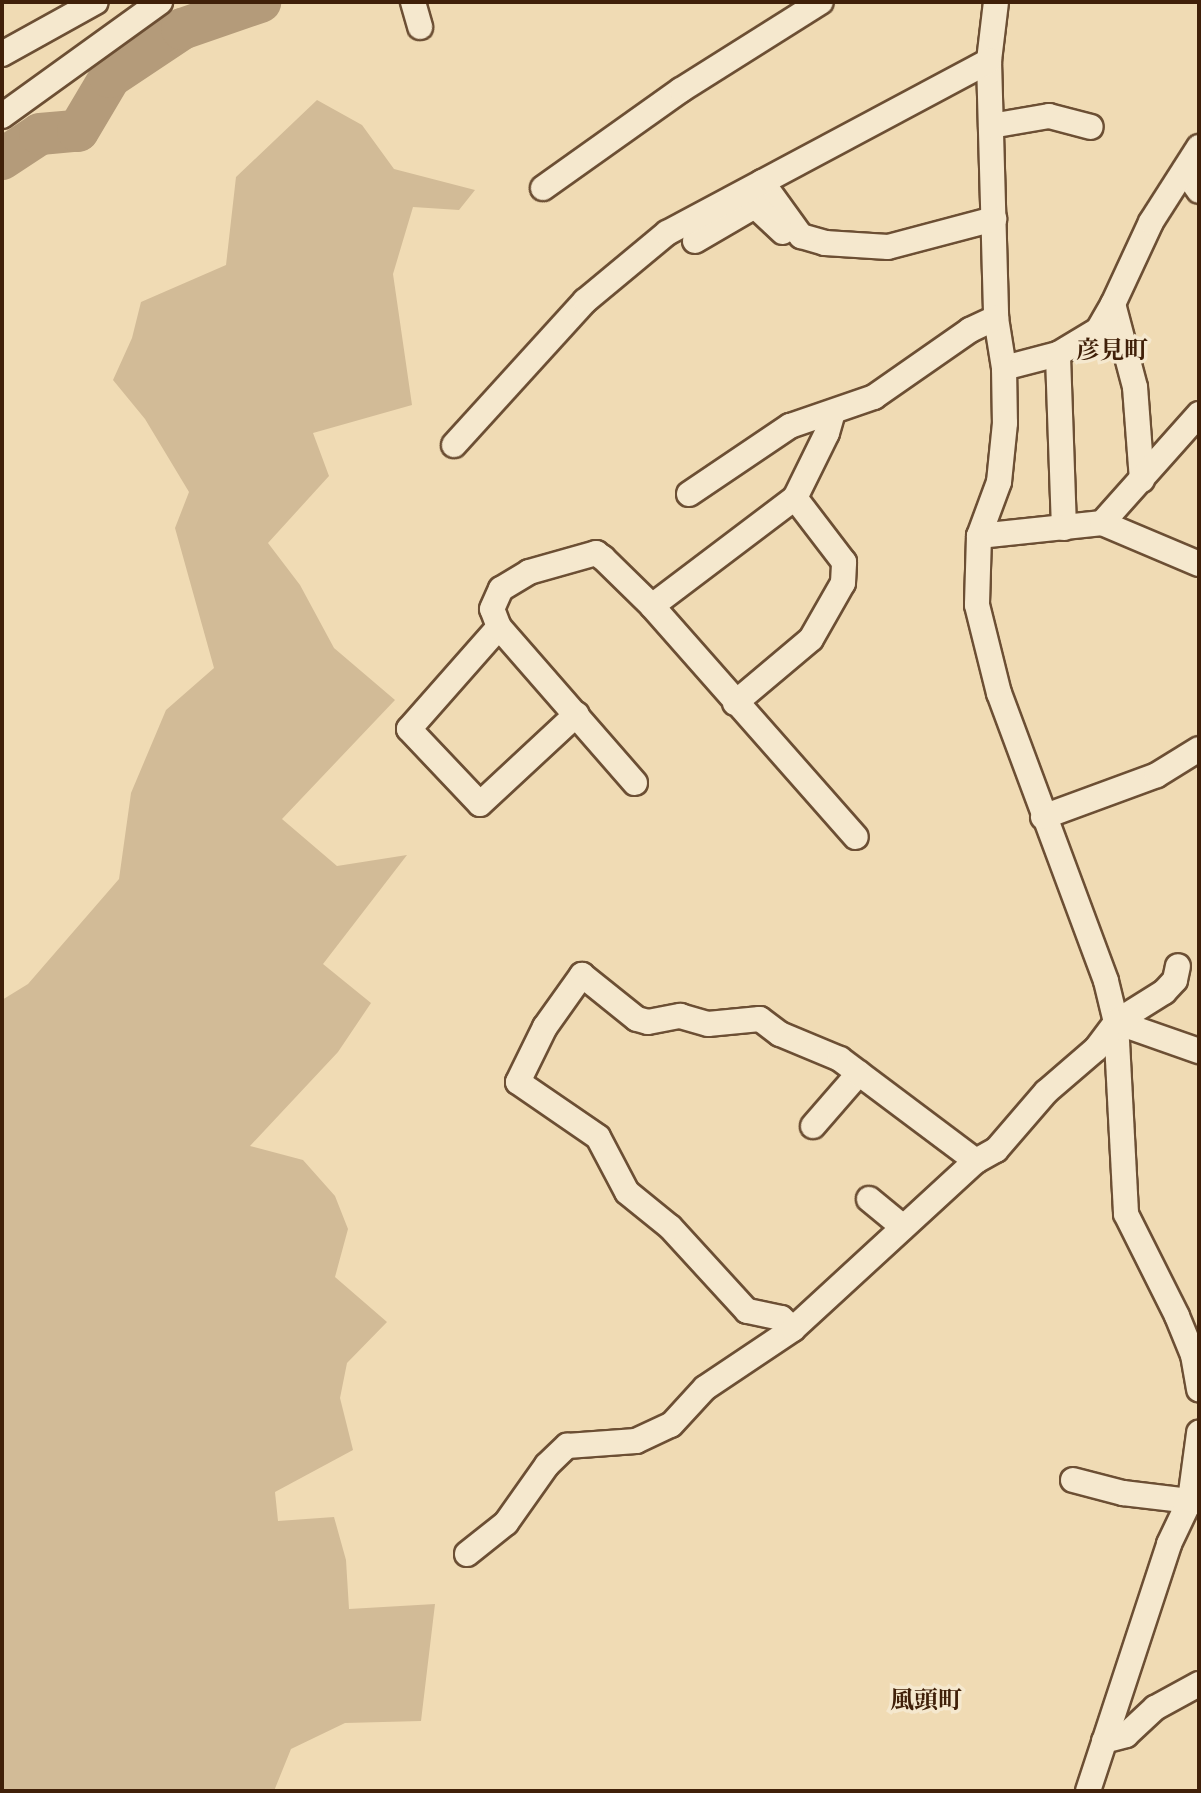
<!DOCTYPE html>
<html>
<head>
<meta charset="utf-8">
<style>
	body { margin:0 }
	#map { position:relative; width:1201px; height:1793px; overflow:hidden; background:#f0dbb4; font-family:"IM FELL DW Pica","Noto Serif JP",serif }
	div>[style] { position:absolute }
	.green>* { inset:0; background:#d2bb97 }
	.river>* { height:42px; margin:-21px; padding:0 21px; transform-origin:21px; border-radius:21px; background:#b49b7a }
	.roads { filter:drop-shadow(2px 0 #6c4f34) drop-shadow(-2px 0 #6c4f34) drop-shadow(0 2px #6c4f34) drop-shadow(0 -2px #6c4f34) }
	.minor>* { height:24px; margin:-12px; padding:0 12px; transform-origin:12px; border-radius:12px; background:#f5e8ce }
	span { translate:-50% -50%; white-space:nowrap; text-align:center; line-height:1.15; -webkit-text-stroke:7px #f5e8ce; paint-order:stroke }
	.quarter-label { font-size:24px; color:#402009; font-weight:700 }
	.frame { position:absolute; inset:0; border:4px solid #402009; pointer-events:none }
</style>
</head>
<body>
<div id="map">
	<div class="green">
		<i style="clip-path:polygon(317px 100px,362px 125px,394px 169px,475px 190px,459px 210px,413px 207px,393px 274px,412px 405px,313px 433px,329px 476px,268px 543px,300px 585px,334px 648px,395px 700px,282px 819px,337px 866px,407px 855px,323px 964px,371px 1003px,338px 1052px,250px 1146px,303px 1160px,335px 1196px,348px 1229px,335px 1277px,387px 1322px,347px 1363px,340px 1398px,353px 1450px,275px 1492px,278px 1521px,334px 1517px,346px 1560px,349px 1609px,435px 1604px,421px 1721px,345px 1723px,291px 1749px,274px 1791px,2px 1791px,2px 1000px,28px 984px,119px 879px,131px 793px,166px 710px,214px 668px,175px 528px,189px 492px,145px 419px,113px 380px,132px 338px,141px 302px,226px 265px,236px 177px)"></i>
	</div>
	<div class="river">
		<i style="left:2px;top:159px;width:45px;rotate:-33.3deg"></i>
		<i style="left:40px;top:134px;width:38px;rotate:-5deg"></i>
		<i style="left:78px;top:131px;width:63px;rotate:-59.3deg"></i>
		<i style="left:110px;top:77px;width:87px;rotate:-33.7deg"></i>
		<i style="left:182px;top:29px;width:83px;rotate:-19.1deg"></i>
	</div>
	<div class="roads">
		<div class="minor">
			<i style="left:413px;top:2px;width:26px;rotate:74deg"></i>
			<i style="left:996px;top:2px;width:59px;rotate:96.8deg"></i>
			<i style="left:989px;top:61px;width:257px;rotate:88.4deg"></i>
			<i style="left:996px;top:318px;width:51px;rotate:80.9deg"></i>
			<i style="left:1004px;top:368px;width:55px;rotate:89deg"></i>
			<i style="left:1005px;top:423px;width:59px;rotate:95.8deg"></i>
			<i style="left:999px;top:482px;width:58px;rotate:110.3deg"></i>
			<i style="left:979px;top:536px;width:69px;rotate:91.7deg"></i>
			<i style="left:977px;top:605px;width:91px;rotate:76deg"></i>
			<i style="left:999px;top:693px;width:307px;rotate:69.6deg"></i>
			<i style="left:1106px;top:981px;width:42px;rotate:76.3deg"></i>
			<i style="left:1116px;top:1022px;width:192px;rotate:87deg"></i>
			<i style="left:1126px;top:1214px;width:114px;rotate:63.4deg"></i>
			<i style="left:1177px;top:1316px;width:42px;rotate:67.7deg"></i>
			<i style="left:1193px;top:1355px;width:35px;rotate:80deg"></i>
			<i style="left:2px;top:54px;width:107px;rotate:-29deg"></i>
			<i style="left:2px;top:116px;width:195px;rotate:-35.8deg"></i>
			<i style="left:991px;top:126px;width:59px;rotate:-9.8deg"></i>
			<i style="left:1049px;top:116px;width:43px;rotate:14.7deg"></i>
			<i style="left:1185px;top:171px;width:24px;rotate:55deg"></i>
			<i style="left:762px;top:182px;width:67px;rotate:54.2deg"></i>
			<i style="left:801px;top:236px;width:25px;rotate:16deg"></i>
			<i style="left:825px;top:243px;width:63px;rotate:3.6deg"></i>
			<i style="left:888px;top:247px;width:110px;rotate:-14.8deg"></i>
			<i style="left:543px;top:188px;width:169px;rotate:-35.4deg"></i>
			<i style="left:681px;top:90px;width:165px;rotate:-32.2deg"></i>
			<i style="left:695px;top:241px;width:69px;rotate:-30.3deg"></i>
			<i style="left:755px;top:206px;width:38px;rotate:43deg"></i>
			<i style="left:1004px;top:368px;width:56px;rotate:-14.5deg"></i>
			<i style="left:454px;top:445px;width:195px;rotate:-47.7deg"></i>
			<i style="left:585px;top:301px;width:107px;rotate:-39.7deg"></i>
			<i style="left:667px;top:233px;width:365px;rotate:-28.1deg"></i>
			<i style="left:1142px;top:480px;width:93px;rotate:-94.3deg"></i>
			<i style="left:1135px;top:387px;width:86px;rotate:-104.8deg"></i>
			<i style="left:1113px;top:304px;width:90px;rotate:-65.1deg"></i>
			<i style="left:1151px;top:222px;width:89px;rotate:-57.4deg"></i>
			<i style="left:689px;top:494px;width:122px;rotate:-34deg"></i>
			<i style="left:790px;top:426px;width:89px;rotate:-19deg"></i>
			<i style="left:874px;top:397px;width:117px;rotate:-34.9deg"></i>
			<i style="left:970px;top:330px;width:29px;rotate:-25deg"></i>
			<i style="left:1102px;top:523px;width:105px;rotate:22.9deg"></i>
			<i style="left:1064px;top:528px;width:174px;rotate:-92deg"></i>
			<i style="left:1058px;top:354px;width:47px;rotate:-31deg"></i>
			<i style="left:1098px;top:330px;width:30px;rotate:-60deg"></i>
			<i style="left:979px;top:536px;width:124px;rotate:-6deg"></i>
			<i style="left:1102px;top:523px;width:146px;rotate:-48.3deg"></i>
			<i style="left:652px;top:606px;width:179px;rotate:-37.1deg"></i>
			<i style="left:795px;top:498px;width:72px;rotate:-63.8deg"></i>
			<i style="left:827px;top:433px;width:19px;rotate:-74deg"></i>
			<i style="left:499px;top:627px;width:136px;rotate:131.4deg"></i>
			<i style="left:409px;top:729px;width:103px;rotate:46.6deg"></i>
			<i style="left:480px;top:804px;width:132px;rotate:-42.9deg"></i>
			<i style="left:735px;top:703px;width:99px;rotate:-40.1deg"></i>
			<i style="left:811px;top:639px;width:64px;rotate:-60.3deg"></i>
			<i style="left:843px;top:583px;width:21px;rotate:-87deg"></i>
			<i style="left:844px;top:562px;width:81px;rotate:-127.4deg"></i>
			<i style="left:635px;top:783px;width:207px;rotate:-131.1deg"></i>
			<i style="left:499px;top:627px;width:19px;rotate:-111deg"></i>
			<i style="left:492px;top:609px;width:22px;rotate:-66deg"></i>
			<i style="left:501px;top:589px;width:33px;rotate:-31deg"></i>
			<i style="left:529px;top:572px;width:70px;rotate:-15.8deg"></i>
			<i style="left:596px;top:553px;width:9px;rotate:36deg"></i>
			<i style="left:603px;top:558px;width:69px;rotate:44.4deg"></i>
			<i style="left:652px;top:606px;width:308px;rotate:48.6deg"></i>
			<i style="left:1043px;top:817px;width:121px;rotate:-20.2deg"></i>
			<i style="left:1157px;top:775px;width:49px;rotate:-31.8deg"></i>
			<i style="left:1116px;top:1022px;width:88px;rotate:19.3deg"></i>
			<i style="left:813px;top:1126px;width:70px;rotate:-49deg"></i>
			<i style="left:869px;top:1199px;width:44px;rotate:39.5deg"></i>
			<i style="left:793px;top:1329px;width:16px;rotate:-137deg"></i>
			<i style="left:781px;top:1318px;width:35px;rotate:-168deg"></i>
			<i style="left:747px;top:1311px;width:114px;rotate:-132.5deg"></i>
			<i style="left:670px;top:1227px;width:55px;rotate:-140.9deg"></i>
			<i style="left:627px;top:1192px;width:62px;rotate:-117.8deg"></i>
			<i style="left:598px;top:1137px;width:97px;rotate:-145.5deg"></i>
			<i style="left:518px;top:1082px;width:61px;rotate:-63.9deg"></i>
			<i style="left:545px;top:1027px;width:64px;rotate:-54.6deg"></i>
			<i style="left:582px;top:975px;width:70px;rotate:38.7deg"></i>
			<i style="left:637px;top:1019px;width:11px;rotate:15deg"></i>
			<i style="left:648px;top:1022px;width:33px;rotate:-11deg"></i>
			<i style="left:680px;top:1016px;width:29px;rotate:16deg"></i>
			<i style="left:708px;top:1024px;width:52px;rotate:-5.5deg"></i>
			<i style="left:760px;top:1019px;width:25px;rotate:37deg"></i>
			<i style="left:780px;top:1034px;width:65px;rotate:22.6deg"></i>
			<i style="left:840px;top:1059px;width:170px;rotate:36.9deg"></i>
			<i style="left:1073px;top:1480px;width:52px;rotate:14.6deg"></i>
			<i style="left:1123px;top:1493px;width:77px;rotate:6.8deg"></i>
			<i style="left:467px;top:1554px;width:50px;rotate:-38.5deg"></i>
			<i style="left:506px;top:1523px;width:71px;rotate:-54.7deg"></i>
			<i style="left:547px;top:1465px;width:28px;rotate:-44deg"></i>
			<i style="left:567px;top:1446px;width:69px;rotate:-4.1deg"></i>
			<i style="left:636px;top:1441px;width:38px;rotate:-25deg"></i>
			<i style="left:671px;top:1425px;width:50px;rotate:-47.4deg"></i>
			<i style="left:705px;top:1388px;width:106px;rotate:-33.8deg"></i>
			<i style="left:793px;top:1329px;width:248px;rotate:-42.6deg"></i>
			<i style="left:976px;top:1161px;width:23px;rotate:-29deg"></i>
			<i style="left:996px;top:1150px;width:77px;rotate:-49.2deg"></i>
			<i style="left:1046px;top:1092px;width:66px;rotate:-40.7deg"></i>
			<i style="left:1096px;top:1049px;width:34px;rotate:-53deg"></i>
			<i style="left:1116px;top:1022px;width:57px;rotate:-32deg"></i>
			<i style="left:1164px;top:992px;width:16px;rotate:-47deg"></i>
			<i style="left:1175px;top:980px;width:14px;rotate:-78deg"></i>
			<i style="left:1104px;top:1741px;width:23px;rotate:-15deg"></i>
			<i style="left:1126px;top:1735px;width:40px;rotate:-43deg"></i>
			<i style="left:1155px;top:1708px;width:50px;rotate:-28.6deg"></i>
			<i style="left:1088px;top:1791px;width:260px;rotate:-71.8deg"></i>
			<i style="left:1169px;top:1544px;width:49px;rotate:-64.5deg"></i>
			<i style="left:1190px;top:1500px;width:68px;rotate:-82.3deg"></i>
		</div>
	</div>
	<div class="quarter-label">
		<span style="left:1112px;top:352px">彦見町</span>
		<span style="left:926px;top:1702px">風頭町</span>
	</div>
	<div class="frame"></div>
</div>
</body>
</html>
